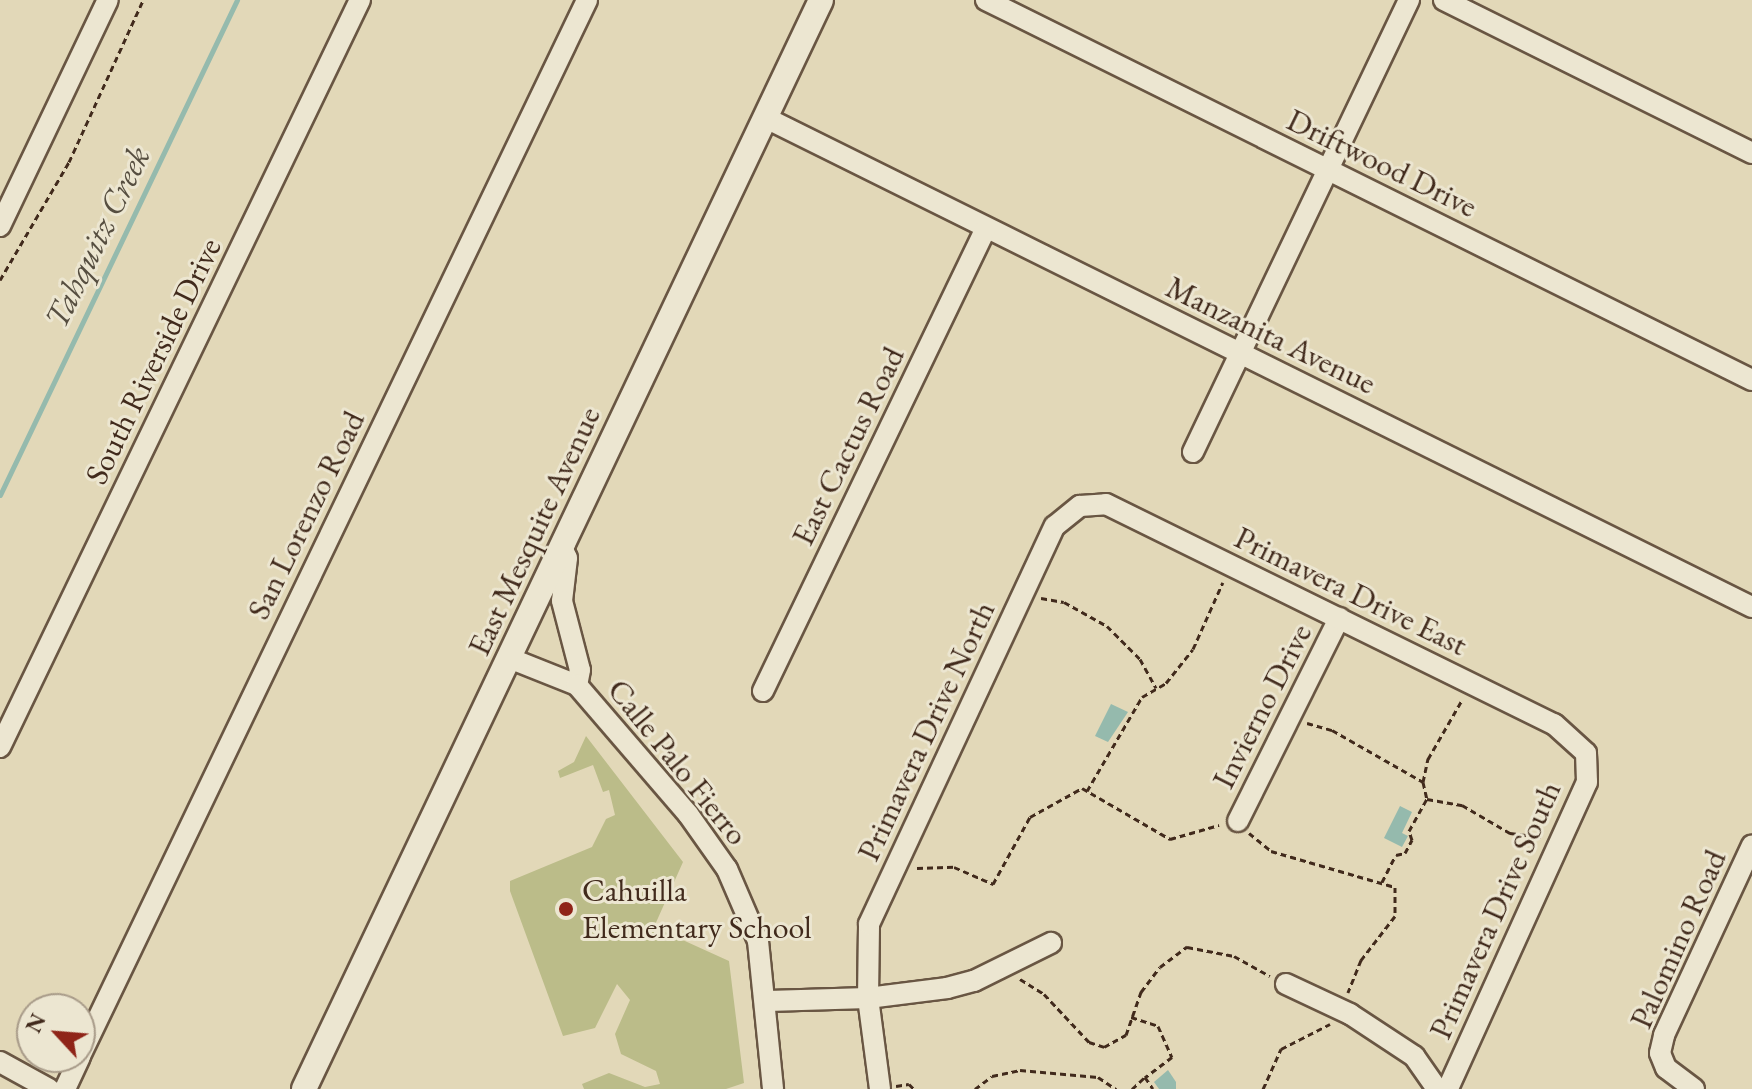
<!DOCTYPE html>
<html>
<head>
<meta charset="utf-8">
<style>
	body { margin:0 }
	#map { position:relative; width:1752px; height:1089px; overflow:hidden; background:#e2d8b8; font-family:"EB Garamond",serif }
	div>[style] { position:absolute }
	.green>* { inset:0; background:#bbbc89 }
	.water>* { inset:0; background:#95baad }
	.stream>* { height:5px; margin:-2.5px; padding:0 2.5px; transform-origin:2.5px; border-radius:2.5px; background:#95baad }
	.path>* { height:3px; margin-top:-1.5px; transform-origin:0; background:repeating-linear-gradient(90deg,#412a1c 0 6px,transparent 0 10px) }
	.roads { filter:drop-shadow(2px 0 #695643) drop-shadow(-2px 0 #695643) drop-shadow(0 2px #695643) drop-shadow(0 -2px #695643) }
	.minor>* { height:20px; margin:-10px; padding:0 10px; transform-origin:10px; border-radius:10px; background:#ece6d1 }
	.tertiary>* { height:24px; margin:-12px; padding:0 12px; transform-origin:12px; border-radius:12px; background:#ece6d1 }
	.dots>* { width:22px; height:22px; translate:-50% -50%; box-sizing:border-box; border:4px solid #ece6d1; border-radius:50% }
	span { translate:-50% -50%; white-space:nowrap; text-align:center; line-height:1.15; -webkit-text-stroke:6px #ece6d1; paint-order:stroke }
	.street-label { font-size:32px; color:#412a1c }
	.poi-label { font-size:32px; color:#412a1c }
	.left { translate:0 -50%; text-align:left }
	.water-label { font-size:34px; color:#564e40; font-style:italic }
	.north { position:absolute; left:16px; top:993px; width:80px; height:80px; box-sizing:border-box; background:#ece6d1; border:2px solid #a89b89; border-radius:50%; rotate:296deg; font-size:22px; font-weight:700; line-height:32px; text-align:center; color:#412a1c }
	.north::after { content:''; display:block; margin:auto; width:28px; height:36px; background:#8f2418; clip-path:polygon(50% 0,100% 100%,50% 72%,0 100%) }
</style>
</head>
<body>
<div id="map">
	<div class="green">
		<i style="clip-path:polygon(586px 736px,683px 862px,654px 927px,729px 961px,744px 1083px,726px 1089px,584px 1089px,582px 1084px,609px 1073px,645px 1087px,660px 1084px,656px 1071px,621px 1054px,615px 1034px,630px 1000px,617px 984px,595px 1028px,563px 1036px,510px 891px,510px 881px,592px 847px,606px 819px,615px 815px,609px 790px,603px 792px,593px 765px,560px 778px,558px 771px,574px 762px)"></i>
	</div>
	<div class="water">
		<i style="clip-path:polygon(1111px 704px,1128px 712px,1108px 742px,1095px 736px)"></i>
		<i style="clip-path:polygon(1400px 806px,1412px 812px,1402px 833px,1408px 836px,1402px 847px,1384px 838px)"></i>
		<i style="clip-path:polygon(1168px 1070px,1176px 1082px,1176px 1089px,1159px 1089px,1154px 1082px)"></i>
	</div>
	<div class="stream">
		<i style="left:0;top:495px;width:549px;rotate:-64.42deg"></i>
	</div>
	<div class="path">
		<i style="left:0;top:280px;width:137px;rotate:-59.7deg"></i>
		<i style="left:69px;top:162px;width:178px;rotate:-65.4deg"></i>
		<i style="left:1041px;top:598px;width:23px;rotate:10deg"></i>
		<i style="left:1064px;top:602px;width:49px;rotate:29.2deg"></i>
		<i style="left:1107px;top:626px;width:47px;rotate:45deg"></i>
		<i style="left:1140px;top:659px;width:33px;rotate:61deg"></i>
		<i style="left:1307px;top:723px;width:26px;rotate:16deg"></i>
		<i style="left:1332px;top:730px;width:105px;rotate:29.7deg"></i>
		<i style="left:1423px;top:782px;width:17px;rotate:77deg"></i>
		<i style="left:1423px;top:782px;width:24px;rotate:-78deg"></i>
		<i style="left:1428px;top:759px;width:68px;rotate:-60deg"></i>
		<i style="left:1087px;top:791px;width:109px;rotate:-59.7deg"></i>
		<i style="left:1142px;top:697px;width:28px;rotate:-30deg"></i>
		<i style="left:1166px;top:683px;width:43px;rotate:-51.5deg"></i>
		<i style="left:1193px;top:649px;width:73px;rotate:-65.9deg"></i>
		<i style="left:1249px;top:833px;width:28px;rotate:39deg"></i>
		<i style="left:1271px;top:851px;width:129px;rotate:16.2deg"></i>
		<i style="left:1395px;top:887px;width:29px;rotate:90deg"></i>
		<i style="left:1395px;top:916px;width:56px;rotate:127.7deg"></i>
		<i style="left:1361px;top:960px;width:35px;rotate:112deg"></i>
		<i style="left:917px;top:868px;width:37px;rotate:-2deg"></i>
		<i style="left:954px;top:867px;width:43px;rotate:23.6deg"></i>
		<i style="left:993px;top:884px;width:77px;rotate:-61.1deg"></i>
		<i style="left:1030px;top:817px;width:60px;rotate:-29.1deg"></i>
		<i style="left:1082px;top:788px;width:102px;rotate:30.1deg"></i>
		<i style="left:1170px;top:839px;width:51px;rotate:-15.9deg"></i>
		<i style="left:1382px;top:882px;width:30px;rotate:-63deg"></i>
		<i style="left:1396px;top:855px;width:9px;rotate:-13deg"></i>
		<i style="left:1405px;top:853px;width:15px;rotate:-62deg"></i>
		<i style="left:1412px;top:840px;width:9px;rotate:-108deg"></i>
		<i style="left:1409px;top:831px;width:37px;rotate:-61deg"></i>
		<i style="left:1427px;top:799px;width:36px;rotate:10deg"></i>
		<i style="left:1462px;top:805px;width:56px;rotate:30.3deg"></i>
		<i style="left:1510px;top:833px;width:31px;rotate:7deg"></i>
		<i style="left:1020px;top:979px;width:28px;rotate:32deg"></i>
		<i style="left:1044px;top:994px;width:66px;rotate:46.8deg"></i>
		<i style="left:1089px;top:1042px;width:16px;rotate:18deg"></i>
		<i style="left:1104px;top:1047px;width:25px;rotate:-29deg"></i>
		<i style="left:1126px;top:1035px;width:46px;rotate:-70.8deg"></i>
		<i style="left:1141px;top:992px;width:31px;rotate:-53deg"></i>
		<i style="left:1160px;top:967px;width:34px;rotate:-37deg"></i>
		<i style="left:1187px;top:947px;width:48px;rotate:10.8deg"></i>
		<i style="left:1234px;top:956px;width:41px;rotate:29.1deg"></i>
		<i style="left:1131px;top:1017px;width:28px;rotate:18deg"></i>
		<i style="left:1158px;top:1026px;width:34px;rotate:66deg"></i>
		<i style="left:1172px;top:1057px;width:34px;rotate:143deg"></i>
		<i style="left:896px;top:1086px;width:13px;rotate:-9deg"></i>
		<i style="left:909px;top:1084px;width:7px;rotate:45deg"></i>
		<i style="left:975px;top:1089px;width:21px;rotate:-37deg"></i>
		<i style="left:992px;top:1076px;width:29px;rotate:-12deg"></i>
		<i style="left:1020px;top:1070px;width:78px;rotate:5.1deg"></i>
		<i style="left:1098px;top:1077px;width:22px;rotate:34deg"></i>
		<i style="left:1132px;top:1089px;width:18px;rotate:-43deg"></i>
		<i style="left:1145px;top:1077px;width:14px;rotate:56deg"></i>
		<i style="left:1263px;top:1089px;width:44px;rotate:-65.8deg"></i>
		<i style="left:1281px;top:1049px;width:55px;rotate:-27deg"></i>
	</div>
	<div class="roads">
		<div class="minor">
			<i style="left:986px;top:0;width:855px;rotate:26.39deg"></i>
			<i style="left:1444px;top:0;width:344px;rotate:26.4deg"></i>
			<i style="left:764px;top:117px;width:1103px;rotate:26.38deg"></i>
			<i style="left:0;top:226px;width:250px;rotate:-64.5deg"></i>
			<i style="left:1193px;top:452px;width:501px;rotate:-64.46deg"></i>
			<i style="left:562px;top:547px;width:12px;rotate:66deg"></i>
			<i style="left:567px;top:558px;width:43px;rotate:96.6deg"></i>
			<i style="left:562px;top:601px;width:71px;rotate:75.4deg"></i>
			<i style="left:580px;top:670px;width:15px;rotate:101deg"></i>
			<i style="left:509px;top:658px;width:73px;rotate:21.7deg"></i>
			<i style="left:577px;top:685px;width:170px;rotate:49.3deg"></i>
			<i style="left:688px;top:814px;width:67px;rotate:54.7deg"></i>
			<i style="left:727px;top:869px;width:78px;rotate:66.7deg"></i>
			<i style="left:758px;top:941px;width:149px;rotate:84.2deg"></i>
			<i style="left:763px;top:691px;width:514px;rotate:-64.28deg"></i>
			<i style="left:0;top:747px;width:829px;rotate:-64.27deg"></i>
			<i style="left:1238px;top:821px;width:227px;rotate:-63.5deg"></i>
			<i style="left:1286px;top:984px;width:71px;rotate:25.1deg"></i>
			<i style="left:1350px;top:1014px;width:77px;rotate:33.3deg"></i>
			<i style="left:1414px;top:1056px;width:40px;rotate:55.1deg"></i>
			<i style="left:768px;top:1001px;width:100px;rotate:-1.7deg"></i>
			<i style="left:868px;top:998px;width:80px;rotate:-7.2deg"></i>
			<i style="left:947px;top:988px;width:28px;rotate:-15deg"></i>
			<i style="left:974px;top:981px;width:86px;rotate:-26.3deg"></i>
			<i style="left:80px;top:1056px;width:1171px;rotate:-64.35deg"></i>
			<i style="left:0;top:1062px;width:56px;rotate:28.9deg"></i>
			<i style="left:65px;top:1089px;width:35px;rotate:-65deg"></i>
			<i style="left:880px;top:1089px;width:92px;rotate:-97.5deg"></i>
			<i style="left:868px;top:998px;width:74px;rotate:-89.2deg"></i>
			<i style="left:869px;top:924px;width:439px;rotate:-65deg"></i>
			<i style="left:1055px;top:526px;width:32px;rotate:-39deg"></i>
			<i style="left:1080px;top:506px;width:26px;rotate:-4deg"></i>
			<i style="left:1106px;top:504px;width:499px;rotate:26.2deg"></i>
			<i style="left:1554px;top:724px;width:43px;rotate:42.2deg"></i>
			<i style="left:1586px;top:753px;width:29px;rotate:88deg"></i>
			<i style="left:1587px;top:782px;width:337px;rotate:114.4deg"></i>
			<i style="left:1694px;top:1089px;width:35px;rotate:-143deg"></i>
			<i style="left:1666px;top:1068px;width:16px;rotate:-112deg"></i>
			<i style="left:1660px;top:1053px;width:18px;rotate:-77deg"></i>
			<i style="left:1664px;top:1035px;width:209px;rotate:-65.1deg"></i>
		</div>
		<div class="tertiary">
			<i style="left:304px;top:1089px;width:1205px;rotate:-64.6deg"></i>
		</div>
	</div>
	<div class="dots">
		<i style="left:566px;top:909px;background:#8f2418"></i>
	</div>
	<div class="street-label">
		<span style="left:1382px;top:163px;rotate:26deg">Driftwood Drive</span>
		<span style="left:1271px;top:335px;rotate:26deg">Manzanita Avenue</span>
		<span style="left:153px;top:361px;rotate:-64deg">South Riverside Drive</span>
		<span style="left:848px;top:446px;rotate:-64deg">East Cactus Road</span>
		<span style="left:306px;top:515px;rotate:-64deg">San Lorenzo Road</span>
		<span style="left:534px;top:531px;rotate:-65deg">East Mesquite Avenue</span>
		<span style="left:1351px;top:591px;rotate:26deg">Primavera Drive East</span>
		<span style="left:1262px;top:706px;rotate:-63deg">Invierno Drive</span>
		<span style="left:926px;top:731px;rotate:-65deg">Primavera Drive North</span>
		<span style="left:678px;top:762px;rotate:51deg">Calle Palo Fierro</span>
		<span style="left:1495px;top:910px;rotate:-66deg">Primavera Drive South</span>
		<span style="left:1678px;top:939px;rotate:-66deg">Palomino Road</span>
	</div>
	<div class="poi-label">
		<span class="left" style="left:582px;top:909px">Cahuilla<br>Elementary School</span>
	</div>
	<div class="water-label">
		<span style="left:97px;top:237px;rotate:-64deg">Tahquitz Creek</span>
	</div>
	<div class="north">N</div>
</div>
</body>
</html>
